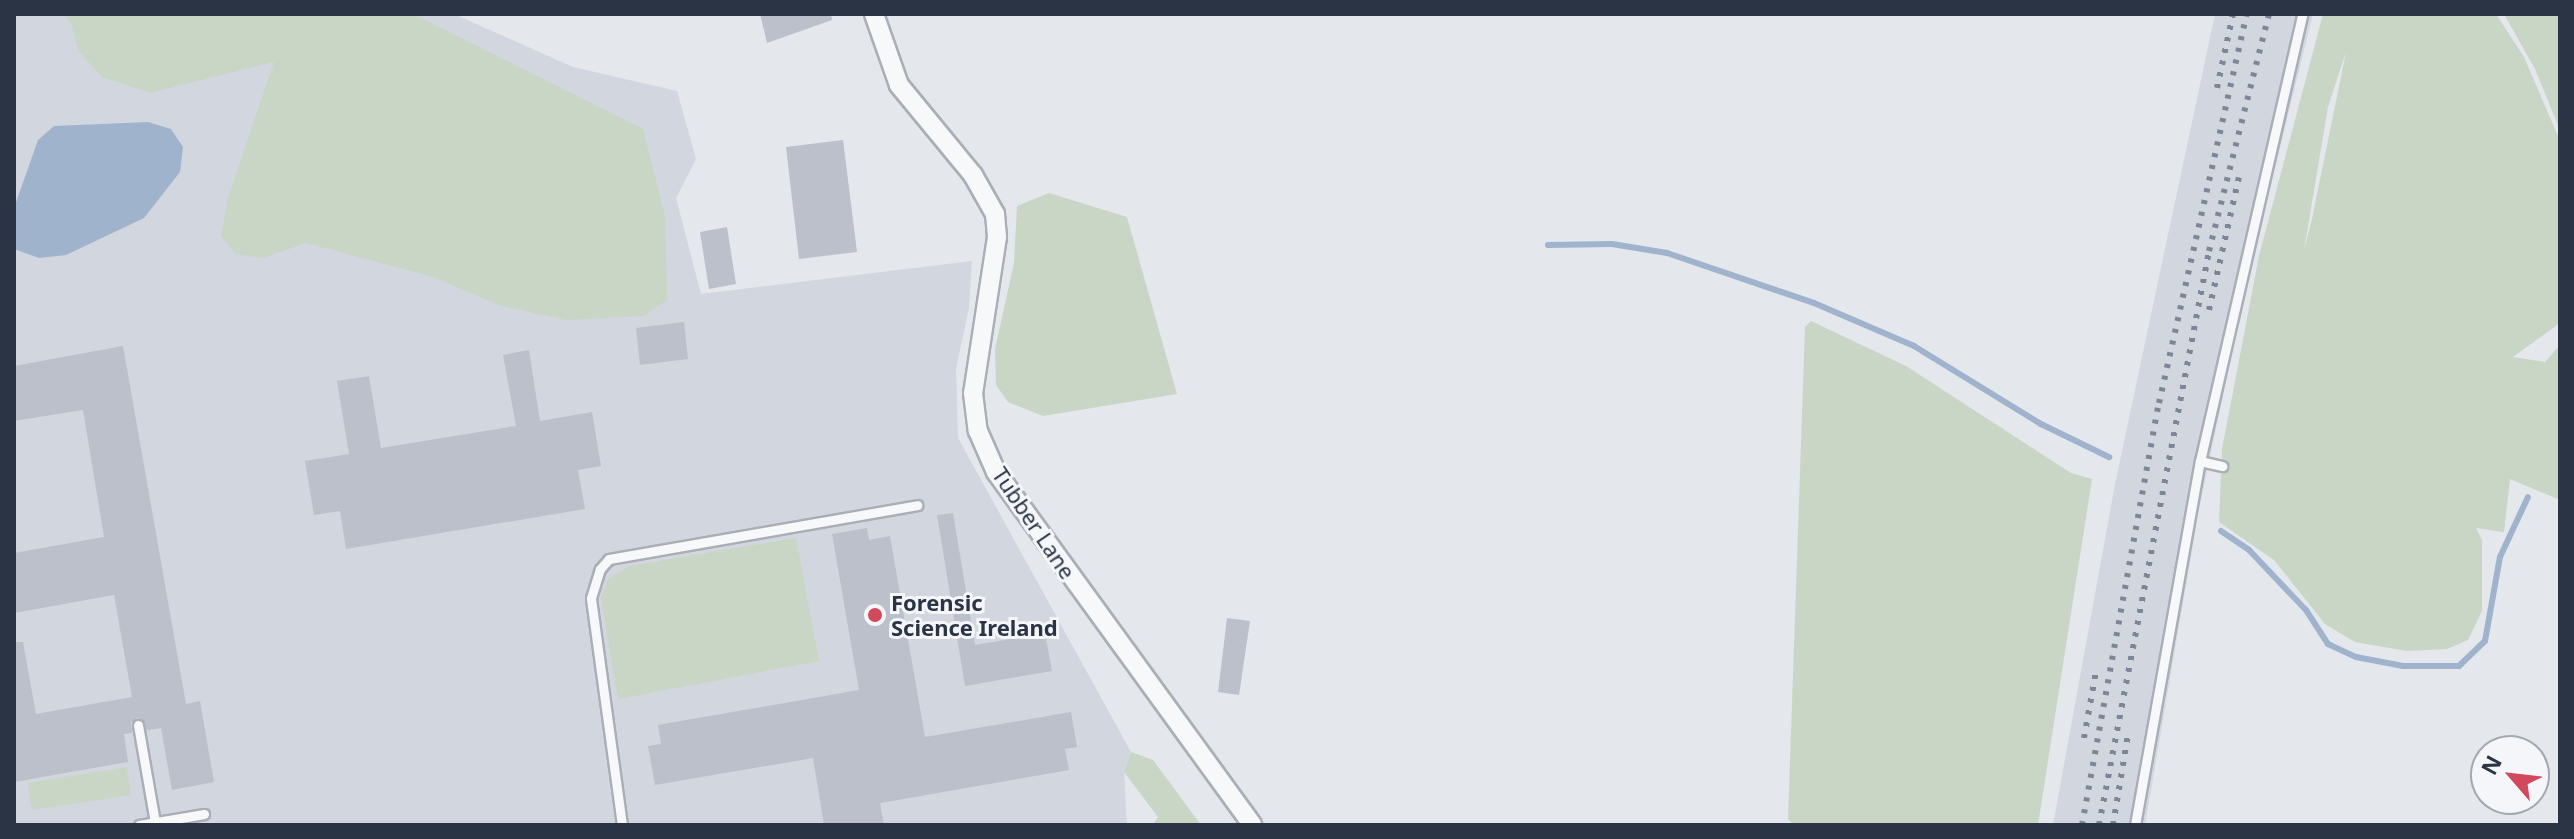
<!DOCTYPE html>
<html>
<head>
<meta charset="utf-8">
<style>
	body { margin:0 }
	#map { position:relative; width:2574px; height:839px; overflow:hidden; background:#e4e7ec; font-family:"Noto Sans",sans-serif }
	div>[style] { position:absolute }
	.built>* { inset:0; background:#d2d6de }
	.green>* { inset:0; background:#c9d6c5 }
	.water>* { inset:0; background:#9fb4cc }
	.stream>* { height:6px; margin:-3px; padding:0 3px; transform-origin:3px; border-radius:3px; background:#9fb4cc }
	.building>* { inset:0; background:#bbc0ca }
	.roads { filter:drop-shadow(2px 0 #a9aeb7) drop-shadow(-2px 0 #a9aeb7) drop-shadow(0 2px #a9aeb7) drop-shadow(0 -2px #a9aeb7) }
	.lane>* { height:9px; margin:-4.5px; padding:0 4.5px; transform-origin:4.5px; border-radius:4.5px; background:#f7f8fa }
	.street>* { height:18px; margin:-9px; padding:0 9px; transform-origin:9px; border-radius:9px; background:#f7f8fa }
	.rail>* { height:6px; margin-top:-3px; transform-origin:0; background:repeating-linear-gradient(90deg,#7d8696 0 4px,transparent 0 12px) }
	.dots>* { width:22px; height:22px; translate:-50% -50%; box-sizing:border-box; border:4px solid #f4f6f9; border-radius:50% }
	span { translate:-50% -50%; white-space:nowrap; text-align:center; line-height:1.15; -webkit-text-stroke:6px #f4f6f9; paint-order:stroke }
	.street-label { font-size:22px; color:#2b3445 }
	.poi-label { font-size:22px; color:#2b3445; font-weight:700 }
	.left { translate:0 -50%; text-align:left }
	.frame { position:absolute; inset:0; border:16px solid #2b3445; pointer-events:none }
	.north { position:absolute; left:2470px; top:735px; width:80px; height:80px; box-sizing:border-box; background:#f4f6f9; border:2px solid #a4a8b1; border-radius:50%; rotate:298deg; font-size:22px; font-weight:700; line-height:32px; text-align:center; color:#2b3445 }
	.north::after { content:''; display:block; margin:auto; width:28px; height:36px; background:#d1495b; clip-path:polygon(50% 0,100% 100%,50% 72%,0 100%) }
</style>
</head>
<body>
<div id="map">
	<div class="built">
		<i style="clip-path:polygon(14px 14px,454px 14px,573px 67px,677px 91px,696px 159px,676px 198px,701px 294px,972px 261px,969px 308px,956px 369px,958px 438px,1131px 752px,1124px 772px,1127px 825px,14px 825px)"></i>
		<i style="clip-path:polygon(2215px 14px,2313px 14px,2248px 277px,2199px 509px,2145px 825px,2053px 825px,2115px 484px)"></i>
	</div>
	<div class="green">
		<i style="clip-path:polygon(62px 14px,413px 14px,643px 129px,665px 216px,667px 300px,644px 316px,566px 320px,498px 305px,433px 277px,306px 243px,263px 258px,235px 254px,221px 236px,228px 198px,274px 62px,150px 93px,102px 77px,78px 50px,71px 22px)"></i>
		<i style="clip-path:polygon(evenodd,2323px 14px,2496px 14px,2524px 57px,2558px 136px,2560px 323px,2513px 357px,2545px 362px,2560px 345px,2560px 500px,2510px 479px,2504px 532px,2476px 528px,2482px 540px,2482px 611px,2468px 640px,2447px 649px,2407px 651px,2355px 642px,2325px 624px,2274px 560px,2219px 522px,2222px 449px,2259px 256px,2323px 14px,2346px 52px,2312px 219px,2304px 250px,2328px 107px,2346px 52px)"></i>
		<i style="clip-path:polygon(2504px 14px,2560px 14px,2560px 130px,2535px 69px)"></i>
		<i style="clip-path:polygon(1049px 193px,1127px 217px,1177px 394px,1043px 416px,1008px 402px,996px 385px,995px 349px,1014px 263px,1017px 206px)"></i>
		<i style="clip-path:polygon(1811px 321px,1906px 366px,2071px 473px,2092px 479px,2038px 825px,1794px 825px,1788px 819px,1805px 327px)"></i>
		<i style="clip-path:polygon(796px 538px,819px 661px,618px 699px,601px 599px,608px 579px,629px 566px)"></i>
		<i style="clip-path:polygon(1131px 752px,1153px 760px,1201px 825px,1153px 825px,1158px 817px,1124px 772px)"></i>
		<i style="clip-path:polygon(127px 767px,131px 795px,32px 810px,28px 783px)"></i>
	</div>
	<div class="water">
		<i style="clip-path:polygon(148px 122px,171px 129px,183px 147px,180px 172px,144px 218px,66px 255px,39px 258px,14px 249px,14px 208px,38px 140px,54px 126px)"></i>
	</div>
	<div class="stream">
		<i style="left:1548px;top:245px;width:64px;rotate:-0.9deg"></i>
		<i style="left:1612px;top:244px;width:56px;rotate:9.3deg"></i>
		<i style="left:1667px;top:253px;width:155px;rotate:18.8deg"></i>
		<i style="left:1814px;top:303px;width:109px;rotate:23.3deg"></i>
		<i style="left:1914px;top:346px;width:149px;rotate:31.6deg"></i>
		<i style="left:2041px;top:424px;width:76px;rotate:25.9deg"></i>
		<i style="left:2221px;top:531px;width:34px;rotate:34deg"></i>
		<i style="left:2249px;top:550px;width:83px;rotate:46.5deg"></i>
		<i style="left:2306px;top:610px;width:40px;rotate:57.1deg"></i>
		<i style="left:2328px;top:644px;width:31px;rotate:25deg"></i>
		<i style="left:2356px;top:657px;width:48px;rotate:10.8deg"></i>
		<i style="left:2403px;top:666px;width:56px"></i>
		<i style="left:2459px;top:666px;width:36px;rotate:-44deg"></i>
		<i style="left:2485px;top:641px;width:85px;rotate:-79.9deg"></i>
		<i style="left:2500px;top:557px;width:66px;rotate:-65deg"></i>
	</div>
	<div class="building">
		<i style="clip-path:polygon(760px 14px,831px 14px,832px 20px,767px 43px)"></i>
		<i style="clip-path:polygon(843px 140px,857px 252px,799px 259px,786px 147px)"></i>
		<i style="clip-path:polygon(727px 227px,736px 284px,709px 289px,700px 232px)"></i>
		<i style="clip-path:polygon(684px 322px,688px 359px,640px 365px,636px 328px)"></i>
		<i style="clip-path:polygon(123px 346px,186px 704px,200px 701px,214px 782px,172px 790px,161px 728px,147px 730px,137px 718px,131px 722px,132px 733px,124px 734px,128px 762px,14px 782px,14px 642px,23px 642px,36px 714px,132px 697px,114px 595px,14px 613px,14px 553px,104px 537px,83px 410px,14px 421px,14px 366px)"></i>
		<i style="clip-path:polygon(529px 350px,540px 421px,592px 412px,601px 466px,578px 470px,585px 509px,346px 549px,340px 511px,314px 515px,305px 461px,349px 454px,337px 381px,369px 376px,381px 448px,516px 426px,503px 355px)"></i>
		<i style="clip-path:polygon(953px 513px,975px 645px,1045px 633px,1052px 671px,965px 686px,937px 515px)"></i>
		<i style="clip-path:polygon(867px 528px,869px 540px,890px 536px,925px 737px,1071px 712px,1077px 747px,1065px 749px,1069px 770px,880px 803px,884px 825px,824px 825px,813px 758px,655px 785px,648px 746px,661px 744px,658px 725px,859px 690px,832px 534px)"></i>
		<i style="clip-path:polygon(1227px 618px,1250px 621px,1239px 695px,1218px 692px)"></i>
	</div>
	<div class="roads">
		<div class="lane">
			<i style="left:2200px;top:461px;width:23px;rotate:13deg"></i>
			<i style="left:138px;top:725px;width:98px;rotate:80.1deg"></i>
			<i style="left:139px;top:825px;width:66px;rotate:-9.6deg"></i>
			<i style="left:622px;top:825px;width:229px;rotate:-97.8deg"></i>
			<i style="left:591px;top:598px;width:30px;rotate:-73deg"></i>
			<i style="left:600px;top:569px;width:13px;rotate:-48deg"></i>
			<i style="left:609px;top:559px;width:313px;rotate:-9.9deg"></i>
			<i style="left:2135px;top:825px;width:370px;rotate:-79.9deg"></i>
			<i style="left:2200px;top:461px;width:458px;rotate:-77.1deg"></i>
		</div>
		<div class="street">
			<i style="left:874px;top:14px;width:75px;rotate:70.6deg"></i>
			<i style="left:899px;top:85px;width:117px;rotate:50.6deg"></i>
			<i style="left:973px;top:175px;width:45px;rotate:60.6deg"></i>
			<i style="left:995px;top:214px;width:23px;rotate:85deg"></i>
			<i style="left:997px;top:237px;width:158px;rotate:98.7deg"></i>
			<i style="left:973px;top:393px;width:38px;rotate:83deg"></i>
			<i style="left:978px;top:431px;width:45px;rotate:66.3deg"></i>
			<i style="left:996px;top:472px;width:436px;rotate:54deg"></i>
		</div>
	</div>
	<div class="rail">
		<i style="left:2217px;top:88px;width:76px;rotate:-77.8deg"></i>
		<i style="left:2209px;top:310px;width:136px;rotate:-77.3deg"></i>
		<i style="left:2084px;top:738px;width:68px;rotate:-79.8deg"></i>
		<i style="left:2082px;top:825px;width:429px;rotate:-79.7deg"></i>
		<i style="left:2159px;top:403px;width:399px;rotate:-77.3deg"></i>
		<i style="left:2099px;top:825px;width:584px;rotate:-79.15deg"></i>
		<i style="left:2209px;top:251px;width:244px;rotate:-75.8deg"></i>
		<i style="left:2113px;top:825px;width:92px;rotate:-80.6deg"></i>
	</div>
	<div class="dots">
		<i style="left:875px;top:615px;background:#d1495b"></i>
	</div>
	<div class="street-label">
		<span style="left:1034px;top:523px;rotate:56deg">Tubber Lane</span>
	</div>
	<div class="poi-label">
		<span class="left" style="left:891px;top:615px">Forensic<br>Science Ireland</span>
	</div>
	<div class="frame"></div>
	<div class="north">N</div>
</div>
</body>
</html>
